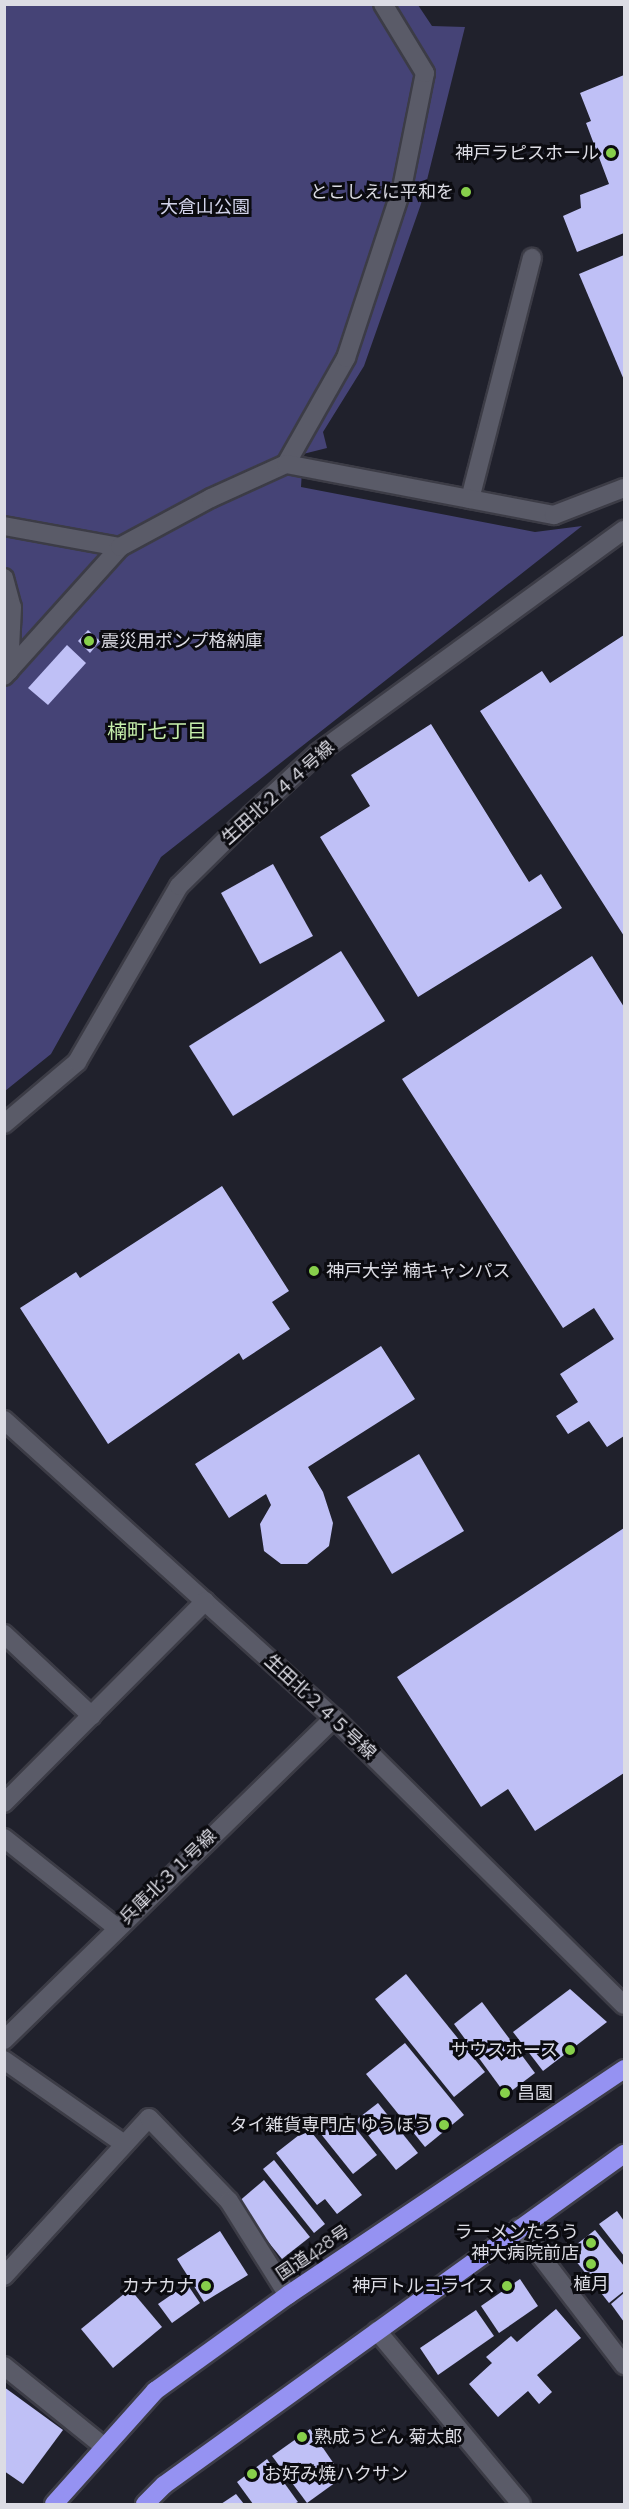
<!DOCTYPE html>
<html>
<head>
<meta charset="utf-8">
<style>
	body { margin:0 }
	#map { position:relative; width:629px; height:2509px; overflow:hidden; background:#20212c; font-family:Raleway,"Noto Sans JP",sans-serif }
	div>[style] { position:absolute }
	.green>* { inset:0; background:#454376 }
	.building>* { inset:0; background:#bfc0f6 }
	.roads { filter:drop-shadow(2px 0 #3c3c46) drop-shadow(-2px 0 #3c3c46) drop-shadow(0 2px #3c3c46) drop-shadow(0 -2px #3c3c46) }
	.minor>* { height:18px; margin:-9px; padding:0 9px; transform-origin:9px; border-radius:9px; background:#5a5b68 }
	.highway>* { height:18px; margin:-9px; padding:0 9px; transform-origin:9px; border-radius:9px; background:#9592f2 }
	.dots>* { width:16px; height:16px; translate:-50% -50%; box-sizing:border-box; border:3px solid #0b0b10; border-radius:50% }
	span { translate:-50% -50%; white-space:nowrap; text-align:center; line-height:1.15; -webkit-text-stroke:6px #0b0b10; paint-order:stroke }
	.poi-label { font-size:18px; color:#dcdce4 }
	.right { translate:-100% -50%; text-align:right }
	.left { translate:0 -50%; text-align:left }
	.park-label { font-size:18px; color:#d3d4eb }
	.street-label { font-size:18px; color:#dcdce4 }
	.neighbourhood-label { font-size:20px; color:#c5eeaa }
	.frame { position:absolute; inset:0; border:6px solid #dcdce4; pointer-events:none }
</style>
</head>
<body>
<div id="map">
	<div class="green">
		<i style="clip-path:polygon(5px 5px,418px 5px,432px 26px,465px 27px,421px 204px,364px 366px,323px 432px,327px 448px,303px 454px,301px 487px,535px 532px,582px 526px,161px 857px,51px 1054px,5px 1091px)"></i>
	</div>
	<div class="building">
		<i style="clip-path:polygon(624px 75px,624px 233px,577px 252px,563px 216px,581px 208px,580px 195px,609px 184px,586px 123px,591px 121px,580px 93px)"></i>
		<i style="clip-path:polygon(624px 255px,624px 380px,579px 274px)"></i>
		<i style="clip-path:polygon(88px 630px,100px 641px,90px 653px,78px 641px)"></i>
		<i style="clip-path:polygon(624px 635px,624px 936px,480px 711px,542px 671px,550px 683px)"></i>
		<i style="clip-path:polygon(67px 645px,86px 663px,48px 705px,28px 688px)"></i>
		<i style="clip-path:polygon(431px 724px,529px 882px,541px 874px,562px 908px,418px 997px,320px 837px,370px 806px,351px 775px)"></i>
		<i style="clip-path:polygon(273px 864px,313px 936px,260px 964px,221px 893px)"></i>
		<i style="clip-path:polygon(341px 951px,385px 1021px,233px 1116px,189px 1046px)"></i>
		<i style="clip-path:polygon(592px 956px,624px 1007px,624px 1436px,607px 1447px,589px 1421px,568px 1434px,556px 1416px,578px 1402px,560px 1374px,614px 1339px,594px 1308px,563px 1328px,402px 1079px)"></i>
		<i style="clip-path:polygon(222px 1186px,289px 1291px,272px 1302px,290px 1329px,243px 1360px,239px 1353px,108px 1444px,20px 1308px,76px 1272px,80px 1278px)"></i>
		<i style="clip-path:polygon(381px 1346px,415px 1399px,308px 1467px,323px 1492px,333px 1523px,329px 1546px,307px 1564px,281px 1564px,264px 1551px,260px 1524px,271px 1505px,266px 1494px,229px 1518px,195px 1464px)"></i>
		<i style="clip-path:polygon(419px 1454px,464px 1531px,392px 1574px,347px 1497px)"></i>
		<i style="clip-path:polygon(624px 1528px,624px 1773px,535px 1831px,508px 1789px,481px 1807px,397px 1677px)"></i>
		<i style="clip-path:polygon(406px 1974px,485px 2072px,454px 2097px,375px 1999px)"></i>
		<i style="clip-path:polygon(570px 1989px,607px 2022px,543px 2071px,513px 2032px)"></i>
		<i style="clip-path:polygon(482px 2002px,535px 2073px,506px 2095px,454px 2024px)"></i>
		<i style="clip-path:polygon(405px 2043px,464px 2115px,425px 2147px,366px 2074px)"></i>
		<i style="clip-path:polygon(378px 2103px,418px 2153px,396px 2170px,356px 2120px)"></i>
		<i style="clip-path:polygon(345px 2115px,377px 2155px,353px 2174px,321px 2134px)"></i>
		<i style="clip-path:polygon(308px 2128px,362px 2195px,337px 2214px,325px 2199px,317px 2205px,276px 2153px)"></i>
		<i style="clip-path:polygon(274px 2160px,325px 2224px,314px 2233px,263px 2169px)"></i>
		<i style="clip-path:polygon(264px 2180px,310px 2237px,282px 2259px,237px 2203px)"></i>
		<i style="clip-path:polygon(617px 2211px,624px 2221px,624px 2256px,599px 2224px)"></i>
		<i style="clip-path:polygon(595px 2230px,624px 2266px,624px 2291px,609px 2303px,568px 2251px)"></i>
		<i style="clip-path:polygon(220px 2231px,248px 2275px,204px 2302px,177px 2259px)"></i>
		<i style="clip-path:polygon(520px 2279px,538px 2306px,499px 2333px,481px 2306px)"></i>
		<i style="clip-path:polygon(187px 2284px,200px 2303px,172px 2323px,158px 2304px)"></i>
		<i style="clip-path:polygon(130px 2289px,162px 2327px,113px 2368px,81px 2329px)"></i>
		<i style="clip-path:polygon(624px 2293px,624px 2322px,611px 2304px)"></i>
		<i style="clip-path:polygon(556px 2309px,581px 2338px,537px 2375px,552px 2392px,539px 2404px,528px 2391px,498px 2417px,469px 2384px,492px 2363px,486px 2357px,511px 2336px,517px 2342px)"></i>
		<i style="clip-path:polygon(476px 2310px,494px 2336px,438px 2375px,420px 2348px)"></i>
		<i style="clip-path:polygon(4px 2387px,63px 2430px,23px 2484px,4px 2471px)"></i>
		<i style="clip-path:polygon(310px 2429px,343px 2477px,307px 2503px,272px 2456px)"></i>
		<i style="clip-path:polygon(267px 2459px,298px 2502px,294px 2504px,253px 2504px,237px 2482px)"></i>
		<i style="clip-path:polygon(236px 2494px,244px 2504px,221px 2504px)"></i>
	</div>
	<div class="roads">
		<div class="minor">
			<i style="left:286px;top:464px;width:122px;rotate:-60.5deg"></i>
			<i style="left:346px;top:358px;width:179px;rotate:-71.8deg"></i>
			<i style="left:402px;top:188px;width:117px;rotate:-78.7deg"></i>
			<i style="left:425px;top:73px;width:81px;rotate:-121.3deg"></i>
			<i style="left:470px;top:499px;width:249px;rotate:-75.6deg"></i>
			<i style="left:4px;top:526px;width:118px;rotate:10.3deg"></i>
			<i style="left:4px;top:578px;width:30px;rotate:75deg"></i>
			<i style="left:12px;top:607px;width:64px;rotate:92.7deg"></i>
			<i style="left:4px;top:676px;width:173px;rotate:-48deg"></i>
			<i style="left:120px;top:547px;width:103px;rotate:-28.3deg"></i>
			<i style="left:211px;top:498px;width:82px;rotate:-24.4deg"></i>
			<i style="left:286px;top:464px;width:273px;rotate:10.8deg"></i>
			<i style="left:554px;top:515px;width:75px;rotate:-21.1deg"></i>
			<i style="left:4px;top:1124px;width:96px;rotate:-40.3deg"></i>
			<i style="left:77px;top:1062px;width:203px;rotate:-59.9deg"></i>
			<i style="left:179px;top:886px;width:101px;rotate:-44.6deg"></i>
			<i style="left:251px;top:815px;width:91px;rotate:-42.8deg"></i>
			<i style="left:318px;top:753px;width:379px;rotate:-36.1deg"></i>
			<i style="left:4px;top:1420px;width:445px;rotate:42.1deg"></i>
			<i style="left:334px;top:1718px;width:408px;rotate:44.7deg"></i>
			<i style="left:4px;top:1634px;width:120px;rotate:43deg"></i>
			<i style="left:4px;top:1803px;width:285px;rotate:-45.1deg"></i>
			<i style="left:4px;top:1838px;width:143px;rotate:38.5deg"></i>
			<i style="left:4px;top:2040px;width:461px;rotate:-44.3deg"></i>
			<i style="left:4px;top:2060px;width:146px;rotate:35deg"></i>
			<i style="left:519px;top:2228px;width:173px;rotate:52.5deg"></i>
			<i style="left:4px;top:2276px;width:214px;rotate:-47.5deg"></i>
			<i style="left:149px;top:2118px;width:115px;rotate:46.1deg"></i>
			<i style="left:229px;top:2201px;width:111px;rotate:57.9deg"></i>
			<i style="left:377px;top:2331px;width:225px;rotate:50.2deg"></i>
			<i style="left:4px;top:2366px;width:127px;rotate:38.9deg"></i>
		</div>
		<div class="highway">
			<i style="left:54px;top:2504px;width:152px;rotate:-48.2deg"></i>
			<i style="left:155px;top:2391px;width:164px;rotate:-35.8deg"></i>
			<i style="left:288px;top:2295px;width:405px;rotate:-33.9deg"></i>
			<i style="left:145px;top:2504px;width:27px;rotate:-45deg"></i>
			<i style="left:164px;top:2485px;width:567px;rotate:-35.74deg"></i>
		</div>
	</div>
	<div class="dots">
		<i style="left:611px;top:153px;background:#87cf4b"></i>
		<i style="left:466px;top:192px;background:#87cf4b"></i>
		<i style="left:89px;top:641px;background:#87cf4b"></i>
		<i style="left:314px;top:1271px;background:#87cf4b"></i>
		<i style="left:570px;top:2050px;background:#87cf4b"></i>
		<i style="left:505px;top:2093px;background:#87cf4b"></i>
		<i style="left:444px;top:2125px;background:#87cf4b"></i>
		<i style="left:591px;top:2243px;background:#87cf4b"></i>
		<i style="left:591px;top:2264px;background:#87cf4b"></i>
		<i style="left:206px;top:2286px;background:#87cf4b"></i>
		<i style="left:507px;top:2286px;background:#87cf4b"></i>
		<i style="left:302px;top:2437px;background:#87cf4b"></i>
		<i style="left:252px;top:2474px;background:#87cf4b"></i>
	</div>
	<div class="poi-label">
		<span class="right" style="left:599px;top:153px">神戸ラピスホール</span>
		<span class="right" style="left:454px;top:192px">とこしえに平和を</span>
		<span class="left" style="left:101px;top:641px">震災用ポンプ格納庫</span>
		<span class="left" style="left:326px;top:1271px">神戸大学 楠キャンパス</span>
		<span class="right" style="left:558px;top:2050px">サウスホース</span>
		<span class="left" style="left:517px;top:2093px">昌園</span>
		<span class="right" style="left:432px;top:2125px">タイ雑貨専門店 ゆうほう</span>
		<span class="right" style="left:579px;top:2243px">ラーメンたろう<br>神大病院前店</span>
		<span style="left:591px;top:2284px">植月</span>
		<span class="right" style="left:194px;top:2286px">カナカナ</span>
		<span class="right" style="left:495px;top:2286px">神戸トルコライス</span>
		<span class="left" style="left:314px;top:2437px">熟成うどん 菊太郎</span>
		<span class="left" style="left:264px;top:2474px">お好み焼ハクサン</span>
	</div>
	<div class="park-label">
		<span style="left:205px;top:207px">大倉山公園</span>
	</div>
	<div class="street-label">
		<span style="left:278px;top:793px;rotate:-42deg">生田北２４４号線</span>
		<span style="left:320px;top:1707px;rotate:43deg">生田北２４５号線</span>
		<span style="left:168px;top:1877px;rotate:-44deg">兵庫北３１号線</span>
		<span style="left:313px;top:2253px;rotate:-34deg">国道428号</span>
	</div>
	<div class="neighbourhood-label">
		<span style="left:157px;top:731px">楠町七丁目</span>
	</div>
	<div class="frame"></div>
</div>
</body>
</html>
